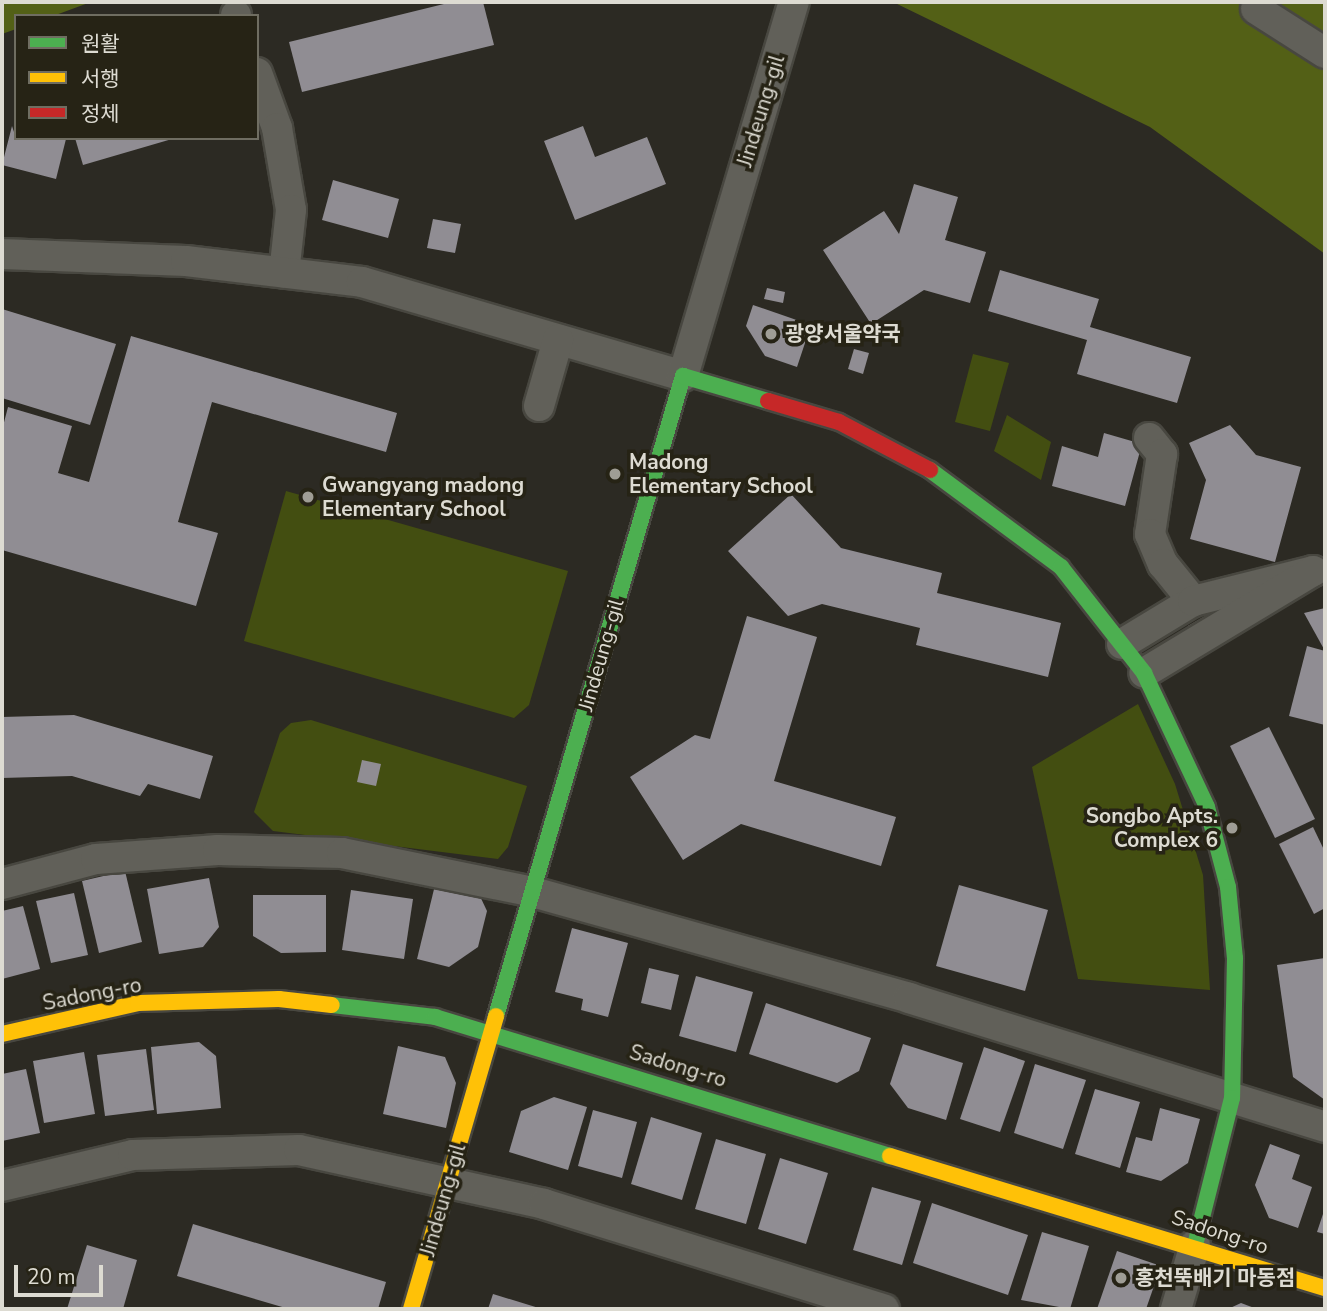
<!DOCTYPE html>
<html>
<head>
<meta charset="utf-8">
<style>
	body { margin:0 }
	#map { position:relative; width:1327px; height:1311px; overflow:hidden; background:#2c2a23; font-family:"Nunito Sans","Noto Sans KR",sans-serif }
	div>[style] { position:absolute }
	.green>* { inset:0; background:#434e11 }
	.forest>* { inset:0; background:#536016 }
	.building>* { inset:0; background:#908d93 }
	.roads { filter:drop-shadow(2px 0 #484740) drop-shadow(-2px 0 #484740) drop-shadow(0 2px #484740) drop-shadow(0 -2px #484740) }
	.street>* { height:30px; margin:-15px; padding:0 15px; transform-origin:15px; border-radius:15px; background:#616059 }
	.fast>* { height:16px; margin:-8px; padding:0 8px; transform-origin:8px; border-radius:8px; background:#4caf50 }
	.slow>* { height:16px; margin:-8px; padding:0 8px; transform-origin:8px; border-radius:8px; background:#ffc107 }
	.jam>* { height:16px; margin:-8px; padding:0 8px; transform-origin:8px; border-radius:8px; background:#c62828 }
	.dots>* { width:19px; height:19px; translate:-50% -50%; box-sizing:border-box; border:4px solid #262315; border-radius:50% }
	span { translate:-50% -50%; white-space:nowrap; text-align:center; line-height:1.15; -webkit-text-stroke:7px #262315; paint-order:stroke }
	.street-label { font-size:21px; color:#dddbd2 }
	.poi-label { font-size:21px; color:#dddbd2; font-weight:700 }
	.left { translate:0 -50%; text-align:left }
	.right { translate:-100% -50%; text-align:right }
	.frame { position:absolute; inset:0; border:4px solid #dddbd2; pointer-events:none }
	.legend { position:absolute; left:14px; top:14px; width:245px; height:126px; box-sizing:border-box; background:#262315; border:2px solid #6f6d61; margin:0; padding:9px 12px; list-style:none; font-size:21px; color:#dddbd2 }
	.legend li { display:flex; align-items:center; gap:14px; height:35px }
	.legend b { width:35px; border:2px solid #6f6d61 }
	.scale { position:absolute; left:14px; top:1265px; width:89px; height:32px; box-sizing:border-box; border:4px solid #dddbd2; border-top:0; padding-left:9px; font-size:21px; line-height:24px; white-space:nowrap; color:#dddbd2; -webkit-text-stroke:5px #262315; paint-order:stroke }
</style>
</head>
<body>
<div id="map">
	<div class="green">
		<i style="clip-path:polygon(973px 354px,1009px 363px,990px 431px,955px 422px)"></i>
		<i style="clip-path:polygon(1007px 415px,1051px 442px,1041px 480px,994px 451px)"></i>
		<i style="clip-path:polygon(286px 491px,568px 571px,529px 705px,514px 718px,244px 641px)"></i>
		<i style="clip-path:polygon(1138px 704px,1175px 784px,1203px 875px,1210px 990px,1078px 979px,1032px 767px)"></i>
		<i style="clip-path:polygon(311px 720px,527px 786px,508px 847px,498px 859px,273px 831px,254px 812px,280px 733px,291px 723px)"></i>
	</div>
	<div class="forest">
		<i style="clip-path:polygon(2px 2px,91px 2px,53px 16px,16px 16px,16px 29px,2px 34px)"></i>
		<i style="clip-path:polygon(893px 2px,1325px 2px,1325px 254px,1150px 127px)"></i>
	</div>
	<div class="building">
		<i style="clip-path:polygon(452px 2px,483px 2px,494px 45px,302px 92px,289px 42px)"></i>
		<i style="clip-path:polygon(12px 126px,16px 138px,66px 139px,56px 179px,2px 165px)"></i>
		<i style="clip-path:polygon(583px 126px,595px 157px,647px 137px,666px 184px,575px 220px,544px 141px)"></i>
		<i style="clip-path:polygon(75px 138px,172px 138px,172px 139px,83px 165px)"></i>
		<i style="clip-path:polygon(333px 180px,399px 199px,388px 238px,322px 220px)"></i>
		<i style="clip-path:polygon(914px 184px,958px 197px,945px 240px,986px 252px,970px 303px,924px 290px,871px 324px,823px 250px,884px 211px,899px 234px)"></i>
		<i style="clip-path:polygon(433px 219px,461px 224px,455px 253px,427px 248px)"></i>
		<i style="clip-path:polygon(1000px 270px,1099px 299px,1090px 327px,1191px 357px,1177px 403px,1077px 374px,1087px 340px,988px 311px)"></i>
		<i style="clip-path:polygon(767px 288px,785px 292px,783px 303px,764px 299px)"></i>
		<i style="clip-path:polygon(753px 305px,811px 325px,797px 367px,765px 356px,746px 326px)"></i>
		<i style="clip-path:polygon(2px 309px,116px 344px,90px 425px,2px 398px)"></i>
		<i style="clip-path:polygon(131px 336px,397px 413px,386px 452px,212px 402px,178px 522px,218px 533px,196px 606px,2px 550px,2px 430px,8px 407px,72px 426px,58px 473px,89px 482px)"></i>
		<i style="clip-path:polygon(854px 349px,869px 353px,863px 374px,848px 369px)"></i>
		<i style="clip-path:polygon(1230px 425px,1256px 455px,1301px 467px,1275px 562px,1190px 539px,1206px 480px,1189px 443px)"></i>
		<i style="clip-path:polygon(1104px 433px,1142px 444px,1125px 506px,1052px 486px,1062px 446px,1098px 457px)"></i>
		<i style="clip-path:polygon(791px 494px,841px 548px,942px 573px,937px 593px,1061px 623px,1048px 677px,916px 645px,920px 628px,822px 604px,788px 616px,728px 551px)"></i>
		<i style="clip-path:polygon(1325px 608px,1325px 651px,1304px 613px)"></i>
		<i style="clip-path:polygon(1209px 614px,1216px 626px,1195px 639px,1188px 626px)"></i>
		<i style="clip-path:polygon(747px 616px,817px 637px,774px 781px,896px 817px,881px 866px,741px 824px,683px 860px,630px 777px,695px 735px,710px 739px)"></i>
		<i style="clip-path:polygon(1307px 646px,1325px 651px,1325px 725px,1289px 716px)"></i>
		<i style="clip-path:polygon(74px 715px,213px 756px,200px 799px,148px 784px,140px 796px,72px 776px,2px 778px,2px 717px)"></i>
		<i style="clip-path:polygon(1269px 727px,1315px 819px,1275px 838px,1230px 746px)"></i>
		<i style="clip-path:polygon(362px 760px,381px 764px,376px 786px,357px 782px)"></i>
		<i style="clip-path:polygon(1313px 827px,1325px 852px,1325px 908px,1314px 914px,1279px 844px)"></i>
		<i style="clip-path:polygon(125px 871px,142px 942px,99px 953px,82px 881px)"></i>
		<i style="clip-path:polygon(209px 878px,219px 927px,203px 947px,159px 954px,147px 889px)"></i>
		<i style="clip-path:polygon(436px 881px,478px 892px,487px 911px,478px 947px,449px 967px,417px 959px)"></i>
		<i style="clip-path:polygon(959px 885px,1048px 910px,1025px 991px,936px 966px)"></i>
		<i style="clip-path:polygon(351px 890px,413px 899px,404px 959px,342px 950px)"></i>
		<i style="clip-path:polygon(74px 893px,88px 955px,51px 963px,36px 901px)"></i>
		<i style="clip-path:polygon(253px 895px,326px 895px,326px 952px,281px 953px,253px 936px)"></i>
		<i style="clip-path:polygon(23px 906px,40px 969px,2px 979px,2px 911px)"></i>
		<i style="clip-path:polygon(572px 928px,628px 943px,608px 1017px,581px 1010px,583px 999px,555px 992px)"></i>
		<i style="clip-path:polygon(1325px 958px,1325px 1100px,1293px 1077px,1277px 965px)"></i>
		<i style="clip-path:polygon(649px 968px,679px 975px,671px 1010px,641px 1003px)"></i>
		<i style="clip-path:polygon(696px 976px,753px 992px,736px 1052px,679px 1036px)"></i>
		<i style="clip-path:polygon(766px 1003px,871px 1038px,859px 1071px,837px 1083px,749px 1054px)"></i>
		<i style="clip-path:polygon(199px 1042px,216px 1056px,221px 1108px,157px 1114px,151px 1047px)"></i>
		<i style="clip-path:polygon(903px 1044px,963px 1063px,946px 1120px,908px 1108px,890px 1084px)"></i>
		<i style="clip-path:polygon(398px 1046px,445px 1057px,456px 1083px,446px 1128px,383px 1114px)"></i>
		<i style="clip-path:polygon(984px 1047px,1025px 1061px,1000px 1132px,960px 1119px)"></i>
		<i style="clip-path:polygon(146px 1049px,154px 1110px,105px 1116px,97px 1055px)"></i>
		<i style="clip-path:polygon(84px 1052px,95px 1114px,44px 1123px,33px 1061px)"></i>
		<i style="clip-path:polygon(1035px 1064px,1086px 1080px,1063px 1149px,1014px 1133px)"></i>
		<i style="clip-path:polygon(26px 1069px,40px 1133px,2px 1141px,2px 1074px)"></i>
		<i style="clip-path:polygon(1095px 1089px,1140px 1102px,1120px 1168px,1075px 1154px)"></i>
		<i style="clip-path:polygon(554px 1097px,587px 1107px,568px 1170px,509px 1152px,521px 1111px)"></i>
		<i style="clip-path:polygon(1160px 1108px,1200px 1119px,1188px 1163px,1161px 1181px,1126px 1172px,1136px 1137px,1152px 1141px)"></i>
		<i style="clip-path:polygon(593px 1110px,637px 1122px,622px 1178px,578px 1166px)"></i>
		<i style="clip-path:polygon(651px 1117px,702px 1133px,682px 1200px,631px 1184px)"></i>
		<i style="clip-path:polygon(716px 1139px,766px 1154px,746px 1224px,695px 1209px)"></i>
		<i style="clip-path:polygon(1270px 1144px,1300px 1155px,1292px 1179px,1312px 1187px,1298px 1228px,1269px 1218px,1255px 1185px)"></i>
		<i style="clip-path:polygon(780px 1158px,828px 1173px,806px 1244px,758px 1229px)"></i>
		<i style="clip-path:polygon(872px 1187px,921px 1201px,902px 1265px,853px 1250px)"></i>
		<i style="clip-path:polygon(932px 1203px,1028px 1235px,1008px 1295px,913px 1263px)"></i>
		<i style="clip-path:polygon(1325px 1208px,1325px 1234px,1317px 1232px)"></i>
		<i style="clip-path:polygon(193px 1224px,386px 1282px,378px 1309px,289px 1309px,177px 1276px)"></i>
		<i style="clip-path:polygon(1042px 1232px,1089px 1246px,1070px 1309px,1021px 1300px)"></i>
		<i style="clip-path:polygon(87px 1245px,137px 1260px,123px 1309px,67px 1309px)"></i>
		<i style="clip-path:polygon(1117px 1251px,1161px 1266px,1146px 1309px,1097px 1309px)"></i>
		<i style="clip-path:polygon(493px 1294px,542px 1309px,488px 1309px)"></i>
		<i style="clip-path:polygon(1241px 1303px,1257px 1309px,1228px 1309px)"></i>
	</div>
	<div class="roads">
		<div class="street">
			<i style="left:1256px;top:9px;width:82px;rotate:32.5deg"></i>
			<i style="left:236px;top:15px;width:1px;rotate:90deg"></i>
			<i style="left:257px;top:73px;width:59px;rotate:70deg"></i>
			<i style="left:277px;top:128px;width:83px;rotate:80.3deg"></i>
			<i style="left:291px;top:210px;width:63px;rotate:96.3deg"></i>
			<i style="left:2px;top:254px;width:184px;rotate:2.2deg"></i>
			<i style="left:186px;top:261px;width:177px;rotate:6.8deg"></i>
			<i style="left:362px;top:282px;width:334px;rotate:16.3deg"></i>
			<i style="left:683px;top:376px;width:390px;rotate:-73.5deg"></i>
			<i style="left:539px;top:406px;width:69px;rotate:-73.9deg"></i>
			<i style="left:1149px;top:438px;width:21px;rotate:51deg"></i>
			<i style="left:1162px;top:454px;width:81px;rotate:98.5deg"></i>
			<i style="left:1150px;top:534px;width:33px;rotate:67deg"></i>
			<i style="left:1163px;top:564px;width:48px;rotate:51deg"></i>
			<i style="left:1122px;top:644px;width:83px;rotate:-31.2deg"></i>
			<i style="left:1193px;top:601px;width:124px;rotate:-14deg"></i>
			<i style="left:1313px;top:571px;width:197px;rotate:148.9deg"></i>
			<i style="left:2px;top:884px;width:97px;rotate:-14.9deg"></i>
			<i style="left:96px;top:859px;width:122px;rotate:-4.2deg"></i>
			<i style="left:218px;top:850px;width:124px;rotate:1.4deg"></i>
			<i style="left:342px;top:853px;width:195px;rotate:11.5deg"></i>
			<i style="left:533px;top:892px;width:391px;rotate:15.7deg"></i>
			<i style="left:909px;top:998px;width:436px;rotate:17.2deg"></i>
			<i style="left:2px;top:1186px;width:135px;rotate:-13.3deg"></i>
			<i style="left:133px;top:1155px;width:166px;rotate:-1.7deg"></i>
			<i style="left:299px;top:1150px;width:251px;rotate:12.4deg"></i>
			<i style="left:544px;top:1204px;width:356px;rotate:17.2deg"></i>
			<i style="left:1176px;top:1309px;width:67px;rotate:-73.5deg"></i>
		</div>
		<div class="fast">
			<i style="left:930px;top:470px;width:163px;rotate:36.5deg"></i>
			<i style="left:1061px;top:567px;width:135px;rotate:51.9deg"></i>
			<i style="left:1144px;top:673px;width:148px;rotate:64.8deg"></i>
			<i style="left:1207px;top:807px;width:83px;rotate:75.3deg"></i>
			<i style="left:1228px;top:887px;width:71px;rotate:84.4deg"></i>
			<i style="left:1235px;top:958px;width:140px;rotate:91.2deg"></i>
			<i style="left:1232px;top:1098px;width:152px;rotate:104.1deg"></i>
			<i style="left:332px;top:1005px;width:104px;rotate:6.6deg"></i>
			<i style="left:435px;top:1017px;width:476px;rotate:17deg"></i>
			<i style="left:496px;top:1016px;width:667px;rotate:-73.71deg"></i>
			<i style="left:683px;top:376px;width:89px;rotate:16.4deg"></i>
		</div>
		<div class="slow">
			<i style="left:2px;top:1034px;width:139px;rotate:-12.8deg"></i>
			<i style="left:138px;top:1003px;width:141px;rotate:-1.6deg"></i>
			<i style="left:279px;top:999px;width:53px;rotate:6.5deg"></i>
			<i style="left:890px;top:1156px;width:455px;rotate:16.9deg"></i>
			<i style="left:411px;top:1309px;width:305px;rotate:-73.8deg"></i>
		</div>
		<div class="jam">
			<i style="left:768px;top:401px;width:74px;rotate:16.5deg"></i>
			<i style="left:839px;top:422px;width:103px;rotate:27.8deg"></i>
		</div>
	</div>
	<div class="dots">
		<i style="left:771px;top:334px;background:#9f9d95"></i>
		<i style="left:615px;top:474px;background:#9f9d95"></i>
		<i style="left:308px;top:497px;background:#9f9d95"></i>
		<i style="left:1232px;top:828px;background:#9f9d95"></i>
		<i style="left:1121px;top:1278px;background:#9f9d95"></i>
	</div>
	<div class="street-label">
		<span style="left:761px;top:111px;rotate:-73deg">Jindeung-gil</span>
		<span style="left:601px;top:655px;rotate:-74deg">Jindeung-gil</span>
		<span style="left:92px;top:994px;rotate:-11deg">Sadong-ro</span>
		<span style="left:678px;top:1066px;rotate:17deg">Sadong-ro</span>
		<span style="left:443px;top:1200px;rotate:-74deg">Jindeung-gil</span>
		<span style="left:1220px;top:1232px;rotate:18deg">Sadong-ro</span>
	</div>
	<div class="poi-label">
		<span class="left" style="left:785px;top:334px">광양서울약국</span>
		<span class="left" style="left:629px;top:474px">Madong<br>Elementary School</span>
		<span class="left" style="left:322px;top:497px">Gwangyang madong<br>Elementary School</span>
		<span class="right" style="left:1218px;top:828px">Songbo Apts.<br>Complex 6</span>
		<span class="left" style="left:1135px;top:1278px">홍천뚝배기 마동점</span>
	</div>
	<div class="frame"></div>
	<ul class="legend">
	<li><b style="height:9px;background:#4caf50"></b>원활</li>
	<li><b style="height:9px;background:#ffc107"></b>서행</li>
	<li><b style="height:9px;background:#c62828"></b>정체</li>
	</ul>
	<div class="scale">20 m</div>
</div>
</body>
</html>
